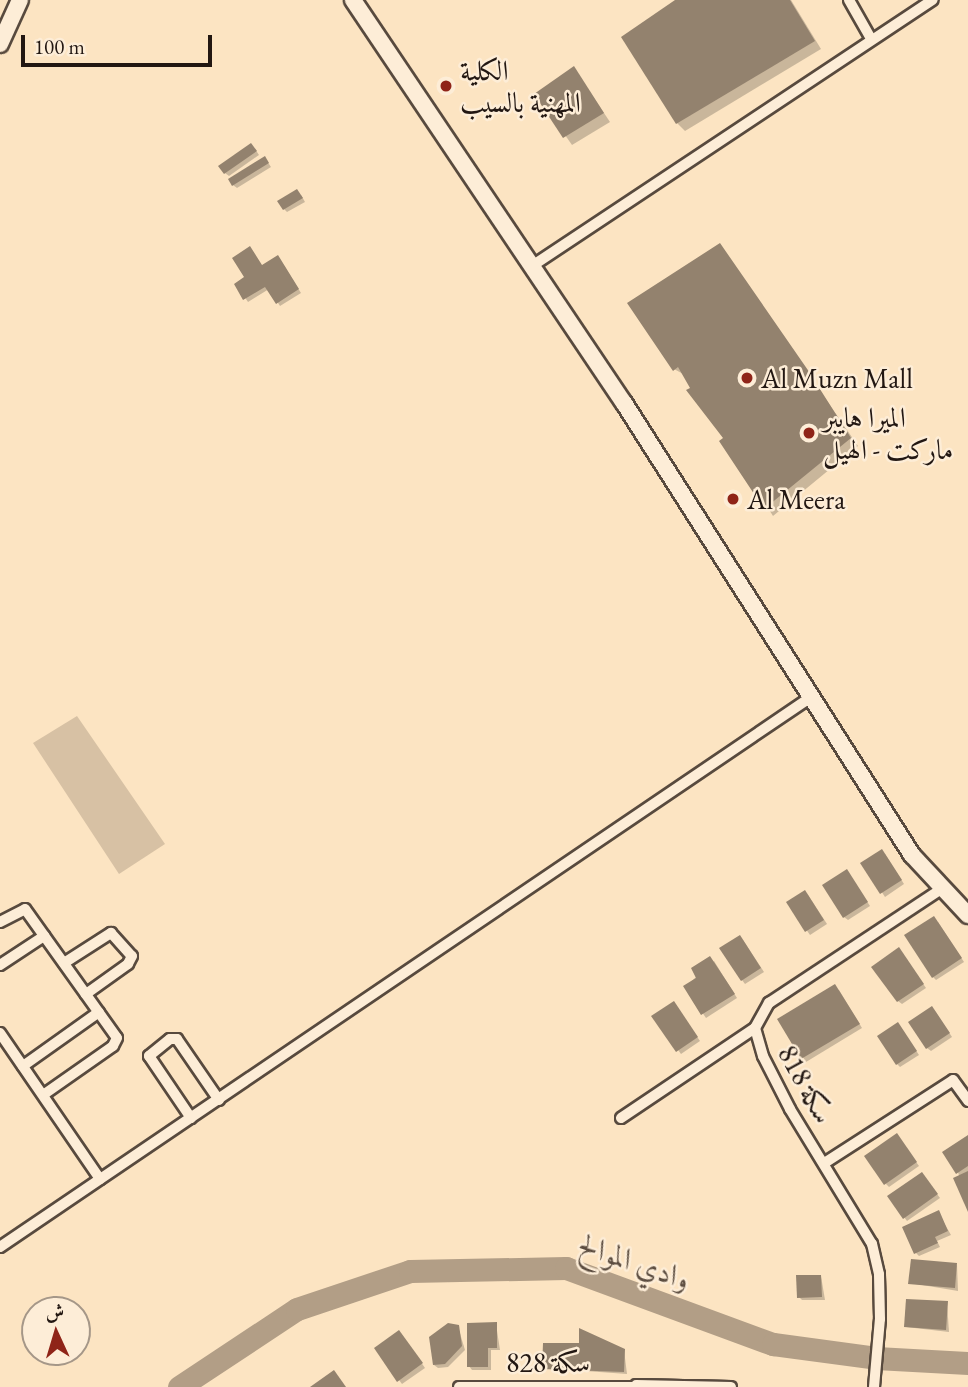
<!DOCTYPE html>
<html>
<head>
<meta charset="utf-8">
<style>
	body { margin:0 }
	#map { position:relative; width:968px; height:1387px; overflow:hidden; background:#fce4c2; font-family:"EB Garamond",Amiri,serif }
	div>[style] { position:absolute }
	.green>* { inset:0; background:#d7c1a4 }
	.shadow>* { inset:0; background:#0003 }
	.river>* { height:23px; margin:-11.5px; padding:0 11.5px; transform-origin:11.5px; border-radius:11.5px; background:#b29e86 }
	.building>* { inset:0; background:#93826e }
	.roads { filter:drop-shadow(2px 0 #584a3e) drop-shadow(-2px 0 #584a3e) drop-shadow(0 2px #584a3e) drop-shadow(0 -2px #584a3e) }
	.street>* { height:10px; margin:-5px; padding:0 5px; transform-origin:5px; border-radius:5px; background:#fdedd7 }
	.secondary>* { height:16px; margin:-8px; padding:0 8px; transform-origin:8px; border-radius:8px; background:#fdedd7 }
	.dots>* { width:19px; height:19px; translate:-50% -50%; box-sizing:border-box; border:4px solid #fdedd7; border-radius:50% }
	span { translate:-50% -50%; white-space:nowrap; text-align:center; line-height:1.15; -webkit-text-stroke:5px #fdedd7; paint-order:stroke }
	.poi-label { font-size:28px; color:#221712 }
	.left { translate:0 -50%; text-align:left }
	.street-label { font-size:28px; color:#221712 }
	.water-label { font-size:30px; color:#5c4d40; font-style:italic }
	.north { position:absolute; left:21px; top:1296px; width:70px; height:70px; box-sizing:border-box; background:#fdedd7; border:2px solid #a59788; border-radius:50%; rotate:356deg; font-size:19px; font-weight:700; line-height:28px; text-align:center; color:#221712 }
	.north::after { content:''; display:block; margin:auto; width:24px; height:32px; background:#8f2418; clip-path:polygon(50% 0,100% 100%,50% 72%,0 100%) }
	.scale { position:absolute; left:21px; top:35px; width:191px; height:32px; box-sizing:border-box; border:4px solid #221712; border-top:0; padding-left:9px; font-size:21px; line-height:24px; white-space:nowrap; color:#221712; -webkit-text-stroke:5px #fdedd7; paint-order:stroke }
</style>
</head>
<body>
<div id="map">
	<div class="green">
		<i style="clip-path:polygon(77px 716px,165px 844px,119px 874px,33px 743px)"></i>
	</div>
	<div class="shadow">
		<i style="clip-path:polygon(678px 0,791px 0,821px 49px,685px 131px,677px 123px)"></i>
		<i style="clip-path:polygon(574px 68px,610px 122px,572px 145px,537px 95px)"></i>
		<i style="clip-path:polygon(255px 149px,259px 155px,229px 176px,225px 173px)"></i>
		<i style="clip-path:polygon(265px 158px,271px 167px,237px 188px,233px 185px)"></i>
		<i style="clip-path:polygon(301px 195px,305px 202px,287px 212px,284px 209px)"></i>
		<i style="clip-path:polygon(720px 245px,858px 446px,773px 516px,685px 375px,674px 369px)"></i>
		<i style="clip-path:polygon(281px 261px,301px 293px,280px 306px,269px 289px,248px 302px,236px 284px)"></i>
		<i style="clip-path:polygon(885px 854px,904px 884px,885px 897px,863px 863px)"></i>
		<i style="clip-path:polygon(850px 875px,870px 906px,848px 920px,844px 917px)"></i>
		<i style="clip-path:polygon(808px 895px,827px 924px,810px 935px,788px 903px)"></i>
		<i style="clip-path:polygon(938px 922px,964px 962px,936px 980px,933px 977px)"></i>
		<i style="clip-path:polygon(743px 940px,764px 972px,745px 984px,742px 980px)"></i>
		<i style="clip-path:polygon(902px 953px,926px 988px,902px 1004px,898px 1001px)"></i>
		<i style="clip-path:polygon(714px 961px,737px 998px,706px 1018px,685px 987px)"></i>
		<i style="clip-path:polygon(839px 990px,862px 1028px,806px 1062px,779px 1019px)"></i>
		<i style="clip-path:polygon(677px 1007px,700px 1041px,681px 1054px,654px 1017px)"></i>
		<i style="clip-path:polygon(935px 1011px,952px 1037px,931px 1051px,927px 1048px)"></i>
		<i style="clip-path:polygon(901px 1028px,919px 1055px,900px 1067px,897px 1064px)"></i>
		<i style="clip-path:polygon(968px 1138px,968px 1208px,958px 1172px)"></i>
		<i style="clip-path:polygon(900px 1139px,919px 1166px,889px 1187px,886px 1184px)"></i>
		<i style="clip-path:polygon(925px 1178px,940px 1198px,907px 1221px,904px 1217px)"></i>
		<i style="clip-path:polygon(938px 1212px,951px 1235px,937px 1241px,940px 1247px,919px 1256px,916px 1253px)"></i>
		<i style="clip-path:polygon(957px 1265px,958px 1291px,910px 1283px)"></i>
		<i style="clip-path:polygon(821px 1276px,825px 1300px,802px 1300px,799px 1297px)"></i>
		<i style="clip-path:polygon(947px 1303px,949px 1332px,906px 1327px)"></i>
		<i style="clip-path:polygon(496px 1324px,500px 1350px,491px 1350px,491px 1370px,472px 1370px,469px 1366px)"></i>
		<i style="clip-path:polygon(458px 1327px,465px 1350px,448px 1367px,438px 1368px,434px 1365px)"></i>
		<i style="clip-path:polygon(402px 1335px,425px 1368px,402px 1384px,399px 1380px)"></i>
		<i style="clip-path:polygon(624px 1350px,627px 1374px,544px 1368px)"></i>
	</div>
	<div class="river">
		<i style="left:179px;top:1387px;width:141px;rotate:-33.5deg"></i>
		<i style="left:297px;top:1309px;width:119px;rotate:-18.6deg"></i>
		<i style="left:410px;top:1271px;width:156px;rotate:-1.1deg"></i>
		<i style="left:566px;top:1268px;width:221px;rotate:20.2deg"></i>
		<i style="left:773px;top:1344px;width:104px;rotate:7.7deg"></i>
		<i style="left:876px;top:1358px;width:92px;rotate:3.1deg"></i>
	</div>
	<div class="building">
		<i style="clip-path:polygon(675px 0,790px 0,815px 41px,676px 124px,621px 37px)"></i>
		<i style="clip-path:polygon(574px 66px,604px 113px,563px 138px,534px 94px)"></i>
		<i style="clip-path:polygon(251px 143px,257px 151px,224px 174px,218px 166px)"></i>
		<i style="clip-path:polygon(265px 156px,269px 163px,232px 186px,228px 179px)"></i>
		<i style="clip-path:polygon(297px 189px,303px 198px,283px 210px,277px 201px)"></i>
		<i style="clip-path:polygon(720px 243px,812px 376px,807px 380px,813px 389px,818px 386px,851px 438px,764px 509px,719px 441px,723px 438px,686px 390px,690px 388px,678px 367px,673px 371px,627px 303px)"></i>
		<i style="clip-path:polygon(250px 246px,262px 265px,278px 255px,299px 289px,276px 304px,265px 287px,243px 300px,234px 284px,244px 277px,232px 258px)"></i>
		<i style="clip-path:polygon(882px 849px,902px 880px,880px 894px,860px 863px)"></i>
		<i style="clip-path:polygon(847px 869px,868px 902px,843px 918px,822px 885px)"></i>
		<i style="clip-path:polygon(805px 890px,824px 920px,805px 932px,786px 902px)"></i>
		<i style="clip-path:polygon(934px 916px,962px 958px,932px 978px,904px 935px)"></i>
		<i style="clip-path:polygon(740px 935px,761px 968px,741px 981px,719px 948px)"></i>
		<i style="clip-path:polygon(899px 947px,924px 984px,897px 1002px,871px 967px)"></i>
		<i style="clip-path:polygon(710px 956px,735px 994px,701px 1015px,683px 986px,696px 978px,691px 968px)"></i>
		<i style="clip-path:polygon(835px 984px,860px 1024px,801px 1059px,777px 1019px)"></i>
		<i style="clip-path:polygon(674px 1001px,698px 1037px,676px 1052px,651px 1016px)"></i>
		<i style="clip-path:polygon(932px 1006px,950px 1033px,926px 1049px,908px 1022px)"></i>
		<i style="clip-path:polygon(898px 1022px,917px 1051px,896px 1065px,877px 1036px)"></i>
		<i style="clip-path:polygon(897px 1133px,917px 1162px,884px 1185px,864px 1156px)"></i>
		<i style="clip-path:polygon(968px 1135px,968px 1166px,956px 1174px,942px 1152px)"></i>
		<i style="clip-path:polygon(968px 1171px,968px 1212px,953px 1178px)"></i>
		<i style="clip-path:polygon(922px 1172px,938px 1194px,903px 1219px,887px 1196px)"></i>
		<i style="clip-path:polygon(939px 1210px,948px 1231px,935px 1237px,938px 1243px,914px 1254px,902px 1227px)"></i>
		<i style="clip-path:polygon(911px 1259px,957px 1263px,955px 1288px,908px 1284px)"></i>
		<i style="clip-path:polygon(796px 1275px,821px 1275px,822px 1297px,797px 1298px)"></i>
		<i style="clip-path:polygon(906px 1299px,948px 1301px,946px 1330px,904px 1327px)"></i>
		<i style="clip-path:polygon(497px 1322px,497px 1348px,488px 1348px,488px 1367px,467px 1367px,467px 1323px)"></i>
		<i style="clip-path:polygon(448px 1323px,459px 1325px,462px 1346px,445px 1364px,433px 1365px,429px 1337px)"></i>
		<i style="clip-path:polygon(579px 1328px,625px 1349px,624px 1372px,542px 1369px,543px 1343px,579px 1343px)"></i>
		<i style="clip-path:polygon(399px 1330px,423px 1363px,397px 1382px,374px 1348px)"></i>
		<i style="clip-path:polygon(334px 1370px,346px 1387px,310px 1387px)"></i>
	</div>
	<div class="roads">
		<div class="street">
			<i style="left:849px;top:0;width:43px;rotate:60.4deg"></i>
			<i style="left:532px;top:266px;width:481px;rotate:-33.6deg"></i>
			<i style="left:0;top:922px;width:28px;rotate:-27deg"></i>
			<i style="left:25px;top:909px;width:158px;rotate:54.5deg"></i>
			<i style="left:117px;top:1038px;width:9px;rotate:117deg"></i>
			<i style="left:113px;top:1046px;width:85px;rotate:145deg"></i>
			<i style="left:64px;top:963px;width:56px;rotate:-32.6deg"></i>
			<i style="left:111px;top:933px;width:31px;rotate:48deg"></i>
			<i style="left:132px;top:956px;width:9px;rotate:117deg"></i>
			<i style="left:128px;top:964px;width:52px;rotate:144.5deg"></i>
			<i style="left:0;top:965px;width:53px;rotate:-33.4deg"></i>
			<i style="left:0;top:1033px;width:177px;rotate:55.6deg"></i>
			<i style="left:23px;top:1066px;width:93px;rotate:-35.4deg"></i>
			<i style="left:191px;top:1118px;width:75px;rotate:-124.1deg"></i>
			<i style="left:149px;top:1056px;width:27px;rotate:-39deg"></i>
			<i style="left:170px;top:1039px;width:7px"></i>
			<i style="left:177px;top:1039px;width:74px;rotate:55.5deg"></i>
			<i style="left:621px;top:1118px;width:161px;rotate:-33.9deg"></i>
			<i style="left:826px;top:1162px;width:151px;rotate:-32.8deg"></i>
			<i style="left:953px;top:1080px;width:26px;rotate:54deg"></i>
			<i style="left:0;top:1247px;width:980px;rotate:-34.14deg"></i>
			<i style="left:636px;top:1385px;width:95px;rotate:1.2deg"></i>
			<i style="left:459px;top:1387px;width:177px"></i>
			<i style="left:874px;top:1387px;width:68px;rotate:-85deg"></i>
			<i style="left:880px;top:1319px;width:45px;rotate:-91.3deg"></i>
			<i style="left:879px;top:1274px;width:31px;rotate:-103deg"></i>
			<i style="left:872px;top:1244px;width:158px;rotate:-121.3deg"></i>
			<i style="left:790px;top:1109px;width:59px;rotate:-117deg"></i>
			<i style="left:763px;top:1056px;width:29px;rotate:-106deg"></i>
			<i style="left:755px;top:1028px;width:29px;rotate:-61deg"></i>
			<i style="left:769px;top:1003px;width:210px;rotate:-33.5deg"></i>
		</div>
		<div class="secondary">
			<i style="left:353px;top:0;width:486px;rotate:56.1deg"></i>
			<i style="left:624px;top:403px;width:536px;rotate:57.5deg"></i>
			<i style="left:912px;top:855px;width:82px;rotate:47deg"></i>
			<i style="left:0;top:44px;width:48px;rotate:-65.6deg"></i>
		</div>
	</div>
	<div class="dots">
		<i style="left:446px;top:86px;background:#8f2418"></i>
		<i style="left:747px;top:378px;background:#8f2418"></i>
		<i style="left:809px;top:433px;background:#8f2418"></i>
		<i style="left:733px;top:499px;background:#8f2418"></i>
	</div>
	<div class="poi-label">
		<span class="left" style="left:460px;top:86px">الكلية<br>المهنية بالسيب</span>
		<span class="left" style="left:761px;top:378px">Al Muzn Mall</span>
		<span class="left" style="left:823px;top:433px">الميرا هايبر<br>ماركت - الهيل</span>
		<span class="left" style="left:747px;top:499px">Al Meera</span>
	</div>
	<div class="street-label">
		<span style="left:806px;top:1084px;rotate:61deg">سكة 818</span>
		<span style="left:548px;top:1362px">سكة 828</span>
	</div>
	<div class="water-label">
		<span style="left:635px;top:1262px;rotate:19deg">وادي الموالح</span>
	</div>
	<div class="north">ش</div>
	<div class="scale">100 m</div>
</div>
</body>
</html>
